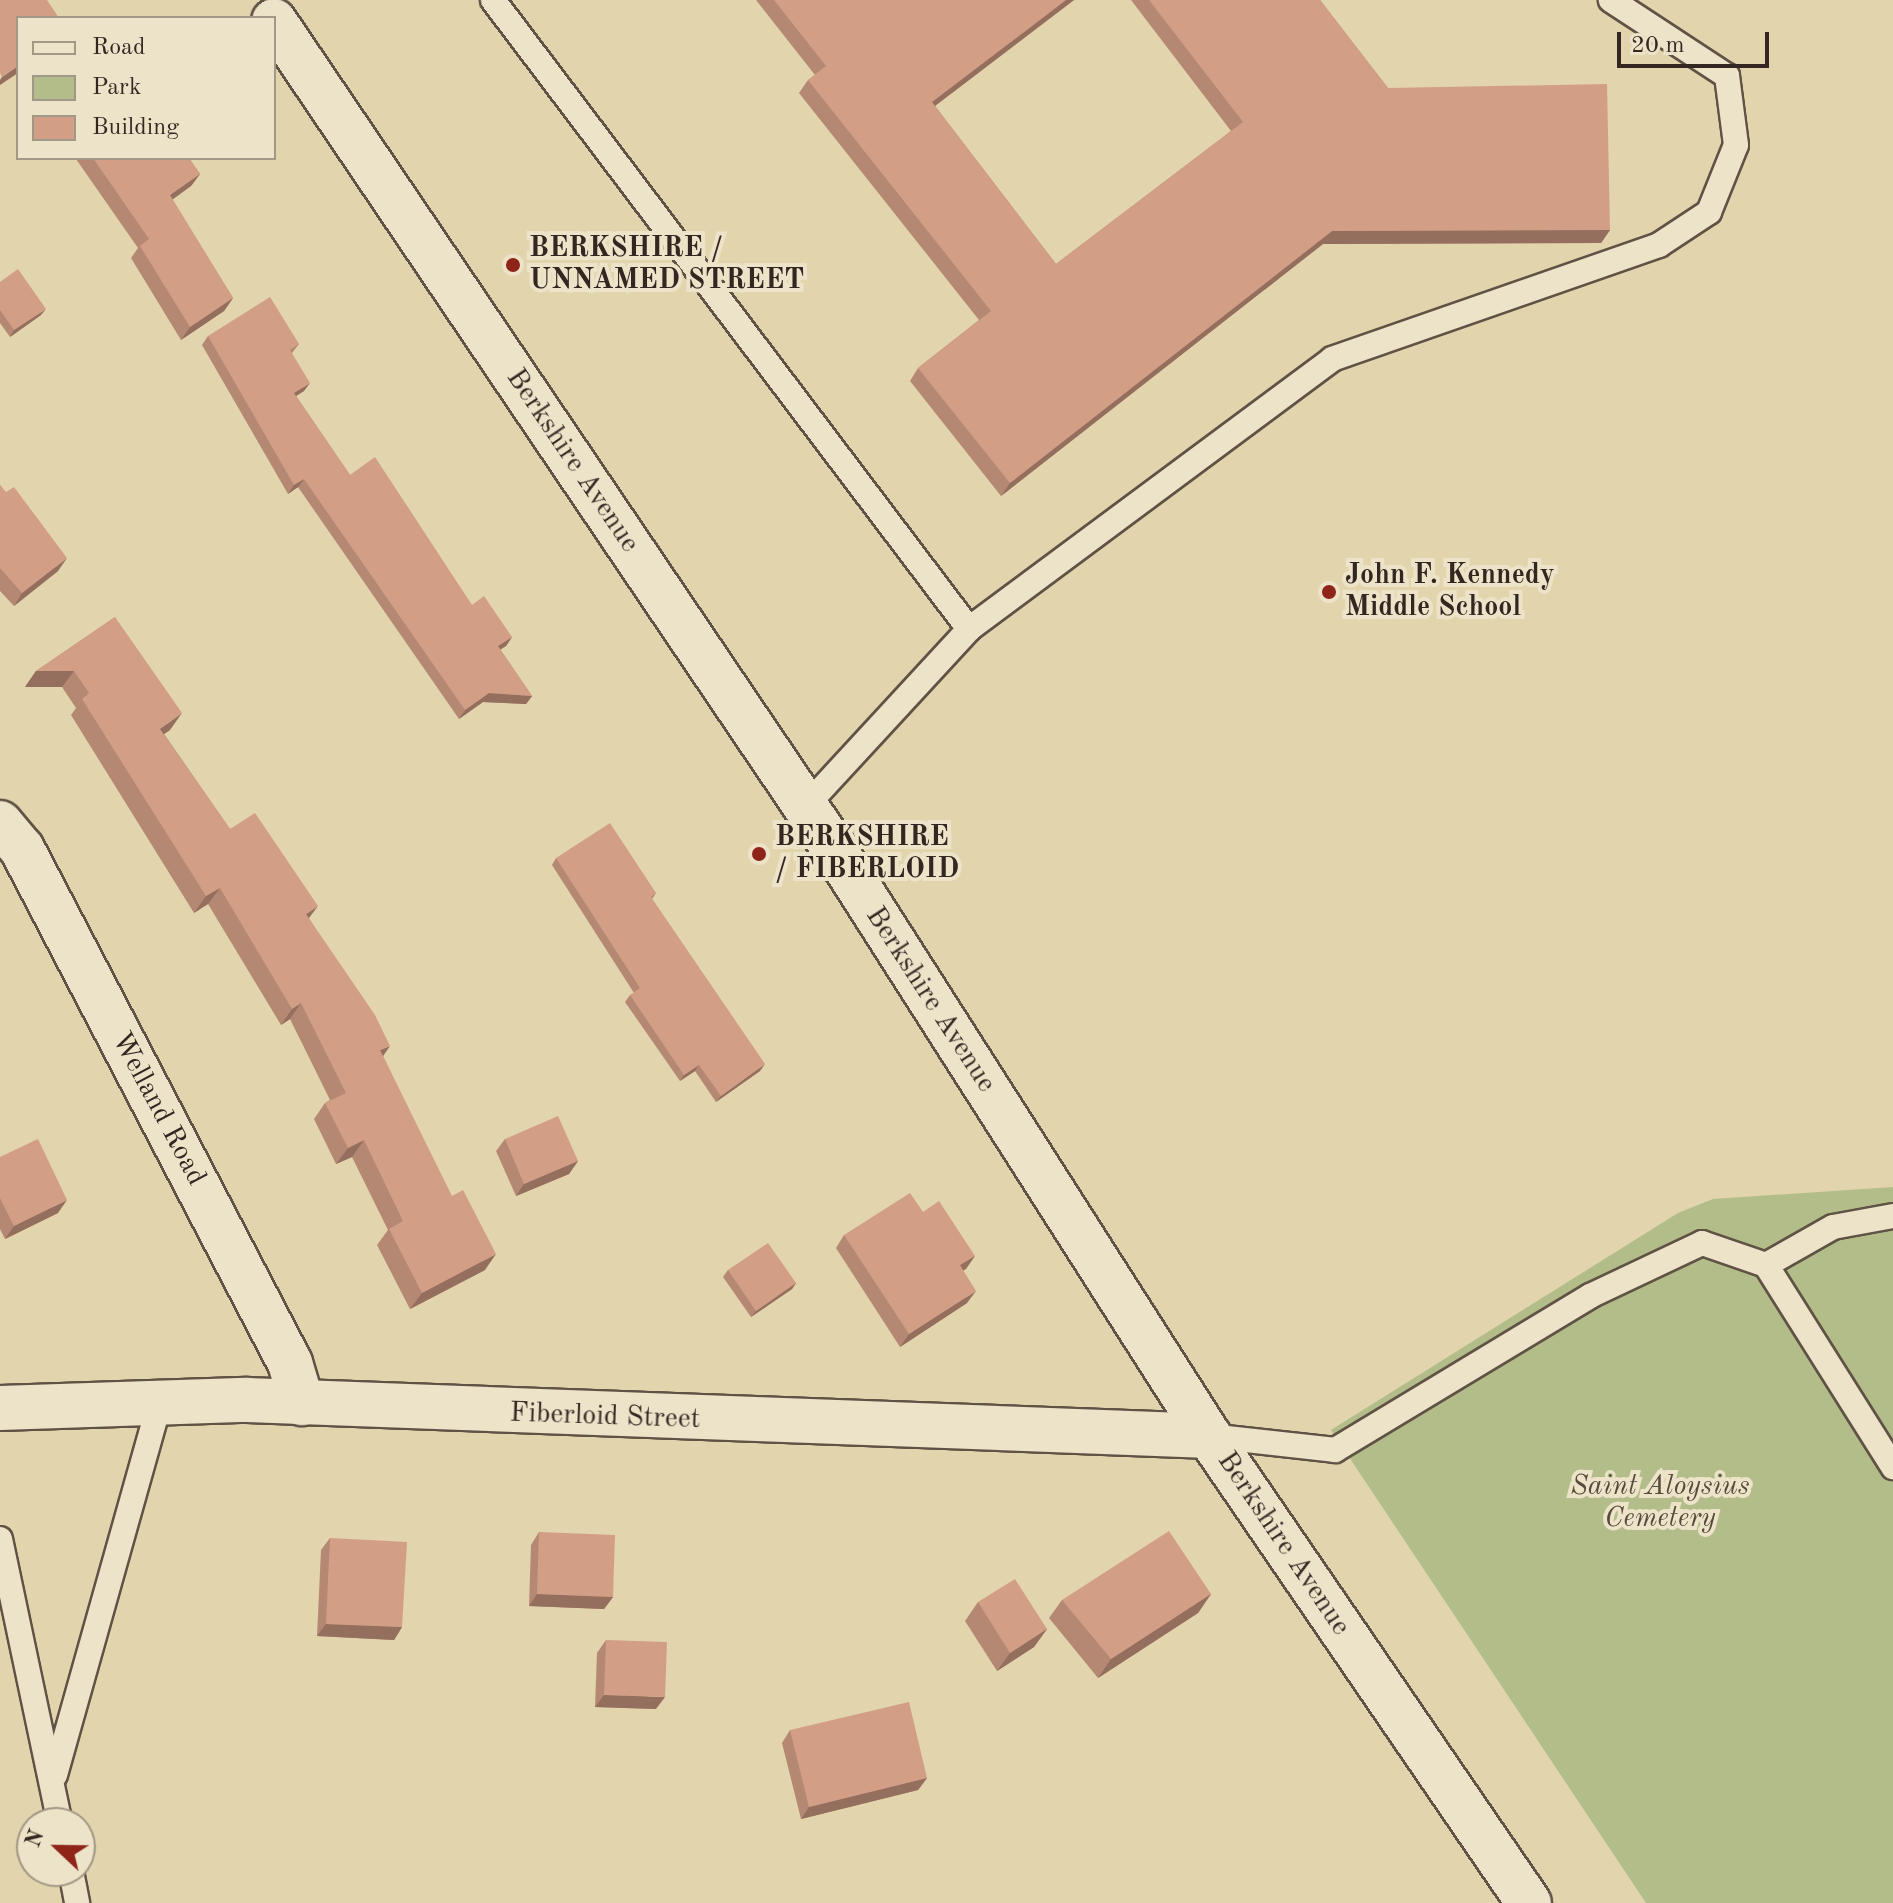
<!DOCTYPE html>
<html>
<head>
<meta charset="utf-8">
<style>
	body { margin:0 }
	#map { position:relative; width:1893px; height:1903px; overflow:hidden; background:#e2d4ac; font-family:"Old Standard TT",serif }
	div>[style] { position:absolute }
	.green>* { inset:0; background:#b2bd8a }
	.roads { filter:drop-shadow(2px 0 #605244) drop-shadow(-2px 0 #605244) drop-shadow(0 2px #605244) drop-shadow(0 -2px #605244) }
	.lane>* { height:24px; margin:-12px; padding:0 12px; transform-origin:12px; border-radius:12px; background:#ece3c9 }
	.street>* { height:44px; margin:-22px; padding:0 22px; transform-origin:22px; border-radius:22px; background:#ece3c9 }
	.secondary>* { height:44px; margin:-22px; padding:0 22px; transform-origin:22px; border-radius:22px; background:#ece3c9 }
	.wall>* { inset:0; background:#b58873 }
	.shaded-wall>* { inset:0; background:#946f5e }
	.building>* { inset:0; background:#d39e86 }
	.dots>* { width:22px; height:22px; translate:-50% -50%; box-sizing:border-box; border:4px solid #ece3c9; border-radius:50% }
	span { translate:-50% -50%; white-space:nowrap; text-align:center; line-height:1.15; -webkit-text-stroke:8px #ece3c9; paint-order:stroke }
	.poi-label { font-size:28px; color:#342721; font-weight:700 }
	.left { translate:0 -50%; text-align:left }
	.street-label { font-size:28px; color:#342721 }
	.park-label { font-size:28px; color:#544c3b; font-style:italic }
	.legend { position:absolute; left:16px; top:16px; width:260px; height:144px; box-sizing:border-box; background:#ece3c9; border:2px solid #a29886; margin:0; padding:10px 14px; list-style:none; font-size:24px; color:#342721 }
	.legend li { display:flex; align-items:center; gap:16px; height:40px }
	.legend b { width:40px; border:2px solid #a29886 }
	.north { position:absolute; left:16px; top:1807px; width:80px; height:80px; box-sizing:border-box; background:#ece3c9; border:2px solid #a29886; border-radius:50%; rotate:292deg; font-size:22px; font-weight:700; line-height:32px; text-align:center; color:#342721 }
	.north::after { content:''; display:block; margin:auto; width:28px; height:36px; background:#8f2418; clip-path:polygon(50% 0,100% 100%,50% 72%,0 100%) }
	.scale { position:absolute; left:1617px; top:32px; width:152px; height:36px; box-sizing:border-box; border:4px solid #342721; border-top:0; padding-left:10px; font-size:24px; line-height:28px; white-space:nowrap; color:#342721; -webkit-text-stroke:6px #ece3c9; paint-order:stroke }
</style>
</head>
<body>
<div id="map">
	<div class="green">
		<i style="clip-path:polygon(1893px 1187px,1893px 1903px,1646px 1903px,1331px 1430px,1678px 1213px,1713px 1199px)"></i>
	</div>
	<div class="roads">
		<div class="lane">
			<i style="left:493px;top:0;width:789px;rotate:52.88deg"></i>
			<i style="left:805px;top:807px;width:242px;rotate:-47.3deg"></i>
			<i style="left:969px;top:629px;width:452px;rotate:-36.6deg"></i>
			<i style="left:1332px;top:359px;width:346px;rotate:-19.2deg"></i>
			<i style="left:1659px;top:245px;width:60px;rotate:-33.4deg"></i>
			<i style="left:1709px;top:212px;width:72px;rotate:-68.1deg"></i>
			<i style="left:1736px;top:145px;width:70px;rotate:-97.4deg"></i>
			<i style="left:1727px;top:76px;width:139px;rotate:-146.8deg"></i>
			<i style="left:1893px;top:1216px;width:61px;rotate:169.6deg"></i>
			<i style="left:1833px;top:1227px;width:77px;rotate:150.4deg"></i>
			<i style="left:1766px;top:1265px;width:239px;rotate:57.8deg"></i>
			<i style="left:1209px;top:1436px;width:127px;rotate:6.3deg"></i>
			<i style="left:1335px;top:1450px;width:298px;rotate:-31.1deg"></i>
			<i style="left:1590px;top:1296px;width:124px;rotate:-25.3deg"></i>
			<i style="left:1702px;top:1243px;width:68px;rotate:19deg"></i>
			<i style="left:0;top:1539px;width:290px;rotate:78.1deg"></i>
			<i style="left:55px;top:1775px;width:384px;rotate:-74.3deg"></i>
			<i style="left:71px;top:1871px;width:33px;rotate:79deg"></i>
		</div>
		<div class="street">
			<i style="left:0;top:823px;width:34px;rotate:50deg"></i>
			<i style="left:22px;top:849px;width:580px;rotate:62.46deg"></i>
			<i style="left:290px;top:1363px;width:42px;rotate:73.3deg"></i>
			<i style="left:0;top:1408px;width:247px;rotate:-1.9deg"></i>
			<i style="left:247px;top:1400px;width:963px;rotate:2.14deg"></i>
		</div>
		<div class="secondary">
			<i style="left:274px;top:21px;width:990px;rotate:55.91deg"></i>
			<i style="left:829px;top:841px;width:706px;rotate:57.44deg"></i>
			<i style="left:1209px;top:1436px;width:566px;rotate:55.58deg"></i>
		</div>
	</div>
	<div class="wall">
		<i style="clip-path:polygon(756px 0,1074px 0,935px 106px,1056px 264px,1231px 131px,1131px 0,1320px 0,1388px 88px,1610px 230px,1601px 243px,1323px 244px,1001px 496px,910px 381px,918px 368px,979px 320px,799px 93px,808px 80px,815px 75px)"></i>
		<i style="clip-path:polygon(77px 158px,189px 158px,200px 174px,191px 186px,172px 199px,233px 298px,224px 311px,181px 340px,131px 258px,138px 248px,76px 159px)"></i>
		<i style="clip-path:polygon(0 282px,41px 315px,10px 337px,0 323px)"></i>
		<i style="clip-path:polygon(208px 336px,299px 344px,292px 353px,304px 391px,296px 396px,350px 475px,472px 605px,512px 637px,506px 646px,500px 649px,532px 696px,526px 704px,483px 702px,459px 719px,298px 487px,288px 494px,202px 345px)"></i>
		<i style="clip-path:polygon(0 485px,58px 571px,14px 606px,0 591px)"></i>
		<i style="clip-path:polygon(115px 617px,170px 730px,164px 734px,230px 829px,309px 918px,383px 1056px,485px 1270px,410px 1309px,377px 1245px,388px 1230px,352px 1157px,336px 1164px,314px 1119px,325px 1103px,330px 1100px,290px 1019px,281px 1025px,208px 904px,194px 913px,71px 715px,76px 708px,62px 687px,25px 687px,36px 671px)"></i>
		<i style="clip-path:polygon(556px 858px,656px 893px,652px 899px,760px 1071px,716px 1102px,695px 1071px,680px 1081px,625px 1002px,630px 995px,634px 993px,552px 865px)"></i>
		<i style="clip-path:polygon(505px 1139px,578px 1161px,569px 1174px,516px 1196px,496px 1151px)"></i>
		<i style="clip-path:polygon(0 1157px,58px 1213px,5px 1239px,0 1229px)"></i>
		<i style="clip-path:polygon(923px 1212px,975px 1256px,963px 1270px,967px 1303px,900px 1347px,836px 1248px,844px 1235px)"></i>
		<i style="clip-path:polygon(728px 1270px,796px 1283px,792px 1289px,751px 1317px,723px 1277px)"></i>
		<i style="clip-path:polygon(539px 1532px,613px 1597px,604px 1609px,529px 1606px,531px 1545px)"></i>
		<i style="clip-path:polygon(330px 1538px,402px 1627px,394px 1640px,317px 1636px,321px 1550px)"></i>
		<i style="clip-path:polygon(1211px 1594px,1198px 1613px,1098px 1678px,1049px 1618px,1062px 1600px)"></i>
		<i style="clip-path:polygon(978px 1602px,1047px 1629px,1034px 1647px,997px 1671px,965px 1621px)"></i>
		<i style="clip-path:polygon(606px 1640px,656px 1709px,595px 1707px,597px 1653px)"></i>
		<i style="clip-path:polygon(790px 1730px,927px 1778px,918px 1790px,801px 1819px,782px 1743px)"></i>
	</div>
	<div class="shaded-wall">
		<i style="clip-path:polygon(1066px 0,1074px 0,923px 115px,932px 102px)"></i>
		<i style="clip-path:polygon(18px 66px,18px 73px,0 85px,0 80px,2px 77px)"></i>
		<i style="clip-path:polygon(200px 174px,191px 186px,161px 208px,170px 195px)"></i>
		<i style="clip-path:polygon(1610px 230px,1601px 243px,1323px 244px,1001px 496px,1010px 483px,1332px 231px)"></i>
		<i style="clip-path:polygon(233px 298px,224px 311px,181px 340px,190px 327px)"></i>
		<i style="clip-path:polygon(46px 309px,41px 315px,10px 337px,14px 330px)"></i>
		<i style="clip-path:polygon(310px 383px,304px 391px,288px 401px,294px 393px)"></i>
		<i style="clip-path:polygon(304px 479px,298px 487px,288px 494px,294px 485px)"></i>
		<i style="clip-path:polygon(67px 558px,58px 571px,14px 606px,22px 593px)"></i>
		<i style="clip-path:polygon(512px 637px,506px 646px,492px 655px,498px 646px)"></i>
		<i style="clip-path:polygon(36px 671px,74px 671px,62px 687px,25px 687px)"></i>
		<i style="clip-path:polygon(489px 693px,532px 696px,526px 704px,483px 702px,459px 719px,465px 710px)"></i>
		<i style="clip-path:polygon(182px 713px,170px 730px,148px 745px,160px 729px)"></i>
		<i style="clip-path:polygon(220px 888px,208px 904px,194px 913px,206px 896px)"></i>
		<i style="clip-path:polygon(318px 906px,306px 922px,306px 914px)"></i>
		<i style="clip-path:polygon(301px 1003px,290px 1019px,281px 1025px,292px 1009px)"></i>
		<i style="clip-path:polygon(390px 1046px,379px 1062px,380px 1050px)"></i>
		<i style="clip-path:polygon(765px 1064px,760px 1071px,716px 1102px,721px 1096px)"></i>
		<i style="clip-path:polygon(699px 1065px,695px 1071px,680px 1081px,684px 1075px)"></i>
		<i style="clip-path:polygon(364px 1140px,352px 1157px,336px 1164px,348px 1148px)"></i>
		<i style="clip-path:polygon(578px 1161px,569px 1174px,516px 1196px,524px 1184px)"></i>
		<i style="clip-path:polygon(67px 1200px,58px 1213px,5px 1239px,14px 1226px)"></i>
		<i style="clip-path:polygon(496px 1254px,485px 1270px,410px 1309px,422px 1293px)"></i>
		<i style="clip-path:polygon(975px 1256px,966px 1269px,951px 1278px,960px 1265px)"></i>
		<i style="clip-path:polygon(796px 1283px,792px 1289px,751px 1317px,756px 1311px)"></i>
		<i style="clip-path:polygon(976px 1291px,967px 1303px,900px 1347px,909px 1334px)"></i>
		<i style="clip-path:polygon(537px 1594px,613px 1597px,604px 1609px,529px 1606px)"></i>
		<i style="clip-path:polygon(1211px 1594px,1198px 1613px,1098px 1678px,1111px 1659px)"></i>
		<i style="clip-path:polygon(326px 1624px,402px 1627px,394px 1640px,317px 1636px)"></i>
		<i style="clip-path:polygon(1047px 1629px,1034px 1647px,997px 1671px,1010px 1653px)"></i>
		<i style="clip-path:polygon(604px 1695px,665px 1697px,656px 1709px,595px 1707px)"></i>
		<i style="clip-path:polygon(927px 1778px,918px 1790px,801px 1819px,809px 1807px)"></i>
	</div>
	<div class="building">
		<i style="clip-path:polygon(0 0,47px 0,59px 18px,18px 18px,18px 66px,2px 77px,0 73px)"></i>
		<i style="clip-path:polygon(774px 0,1066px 0,932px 102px,1056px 264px,1243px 122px,1149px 0,1320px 0,1388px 88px,1607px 84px,1610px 230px,1332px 231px,1010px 483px,918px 368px,991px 311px,808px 80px,826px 66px)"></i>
		<i style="clip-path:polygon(93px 158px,189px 158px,200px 174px,170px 195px,233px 298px,190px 327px,140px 246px,149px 239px)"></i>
		<i style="clip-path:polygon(18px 269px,46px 309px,14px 330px,0 310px,0 282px)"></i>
		<i style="clip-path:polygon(270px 297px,299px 344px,290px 350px,310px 383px,294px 393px,350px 475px,375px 457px,472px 605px,484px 596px,512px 637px,498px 646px,532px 696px,489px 693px,465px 710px,304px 479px,294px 485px,208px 336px)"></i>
		<i style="clip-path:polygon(0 485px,6px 492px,14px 487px,67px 558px,22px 593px,0 568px)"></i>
		<i style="clip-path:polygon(115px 617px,182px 713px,160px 729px,230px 829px,255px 813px,318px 906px,306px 914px,375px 1015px,390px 1046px,380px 1050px,452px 1196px,463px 1190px,496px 1254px,422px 1293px,389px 1229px,403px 1221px,364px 1140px,348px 1148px,325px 1103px,346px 1093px,301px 1003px,292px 1009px,220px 888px,206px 896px,82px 699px,89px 693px,74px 671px,36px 671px)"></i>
		<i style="clip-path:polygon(610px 823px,656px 893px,651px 897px,765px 1064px,721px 1096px,699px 1065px,684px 1075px,630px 995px,640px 988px,556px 858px)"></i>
		<i style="clip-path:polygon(558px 1116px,578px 1161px,524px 1184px,505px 1139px)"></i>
		<i style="clip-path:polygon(38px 1139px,67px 1200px,14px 1226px,0 1198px,0 1157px)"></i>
		<i style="clip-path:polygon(910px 1193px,923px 1212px,939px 1201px,975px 1256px,960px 1265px,976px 1291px,909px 1334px,844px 1235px)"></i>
		<i style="clip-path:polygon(768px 1243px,796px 1283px,756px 1311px,728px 1270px)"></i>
		<i style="clip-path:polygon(1169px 1531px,1211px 1594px,1111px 1659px,1062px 1600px)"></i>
		<i style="clip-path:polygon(539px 1532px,615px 1535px,613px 1597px,537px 1594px)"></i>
		<i style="clip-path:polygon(330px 1538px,407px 1542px,402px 1627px,326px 1624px)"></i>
		<i style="clip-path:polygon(1015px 1579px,1047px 1629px,1010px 1653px,978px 1602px)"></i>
		<i style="clip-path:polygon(606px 1640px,667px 1642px,665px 1697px,604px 1695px)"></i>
		<i style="clip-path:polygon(909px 1702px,927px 1778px,809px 1807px,790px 1730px)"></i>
	</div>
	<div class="dots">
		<i style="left:513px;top:265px;background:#8f2418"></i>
		<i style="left:1329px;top:592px;background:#8f2418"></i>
		<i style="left:759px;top:854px;background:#8f2418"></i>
	</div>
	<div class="poi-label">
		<span class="left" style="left:529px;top:265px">BERKSHIRE /<br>UNNAMED STREET</span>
		<span class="left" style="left:1345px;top:592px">John F. Kennedy<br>Middle School</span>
		<span class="left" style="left:775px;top:854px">BERKSHIRE<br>/ FIBERLOID</span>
	</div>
	<div class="street-label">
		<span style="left:572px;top:461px;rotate:56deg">Berkshire Avenue</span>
		<span style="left:930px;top:1000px;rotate:57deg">Berkshire Avenue</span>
		<span style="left:158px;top:1109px;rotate:62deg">Welland Road</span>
		<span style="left:605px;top:1417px;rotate:2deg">Fiberloid Street</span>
		<span style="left:1283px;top:1544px;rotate:56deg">Berkshire Avenue</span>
	</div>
	<div class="park-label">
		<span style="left:1660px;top:1503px">Saint Aloysius<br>Cemetery</span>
	</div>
	<ul class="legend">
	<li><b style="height:10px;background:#ece3c9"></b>Road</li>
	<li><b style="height:22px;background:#b2bd8a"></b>Park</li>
	<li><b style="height:22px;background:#d39e86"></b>Building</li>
	</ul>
	<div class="north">N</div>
	<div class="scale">20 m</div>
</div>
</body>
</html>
